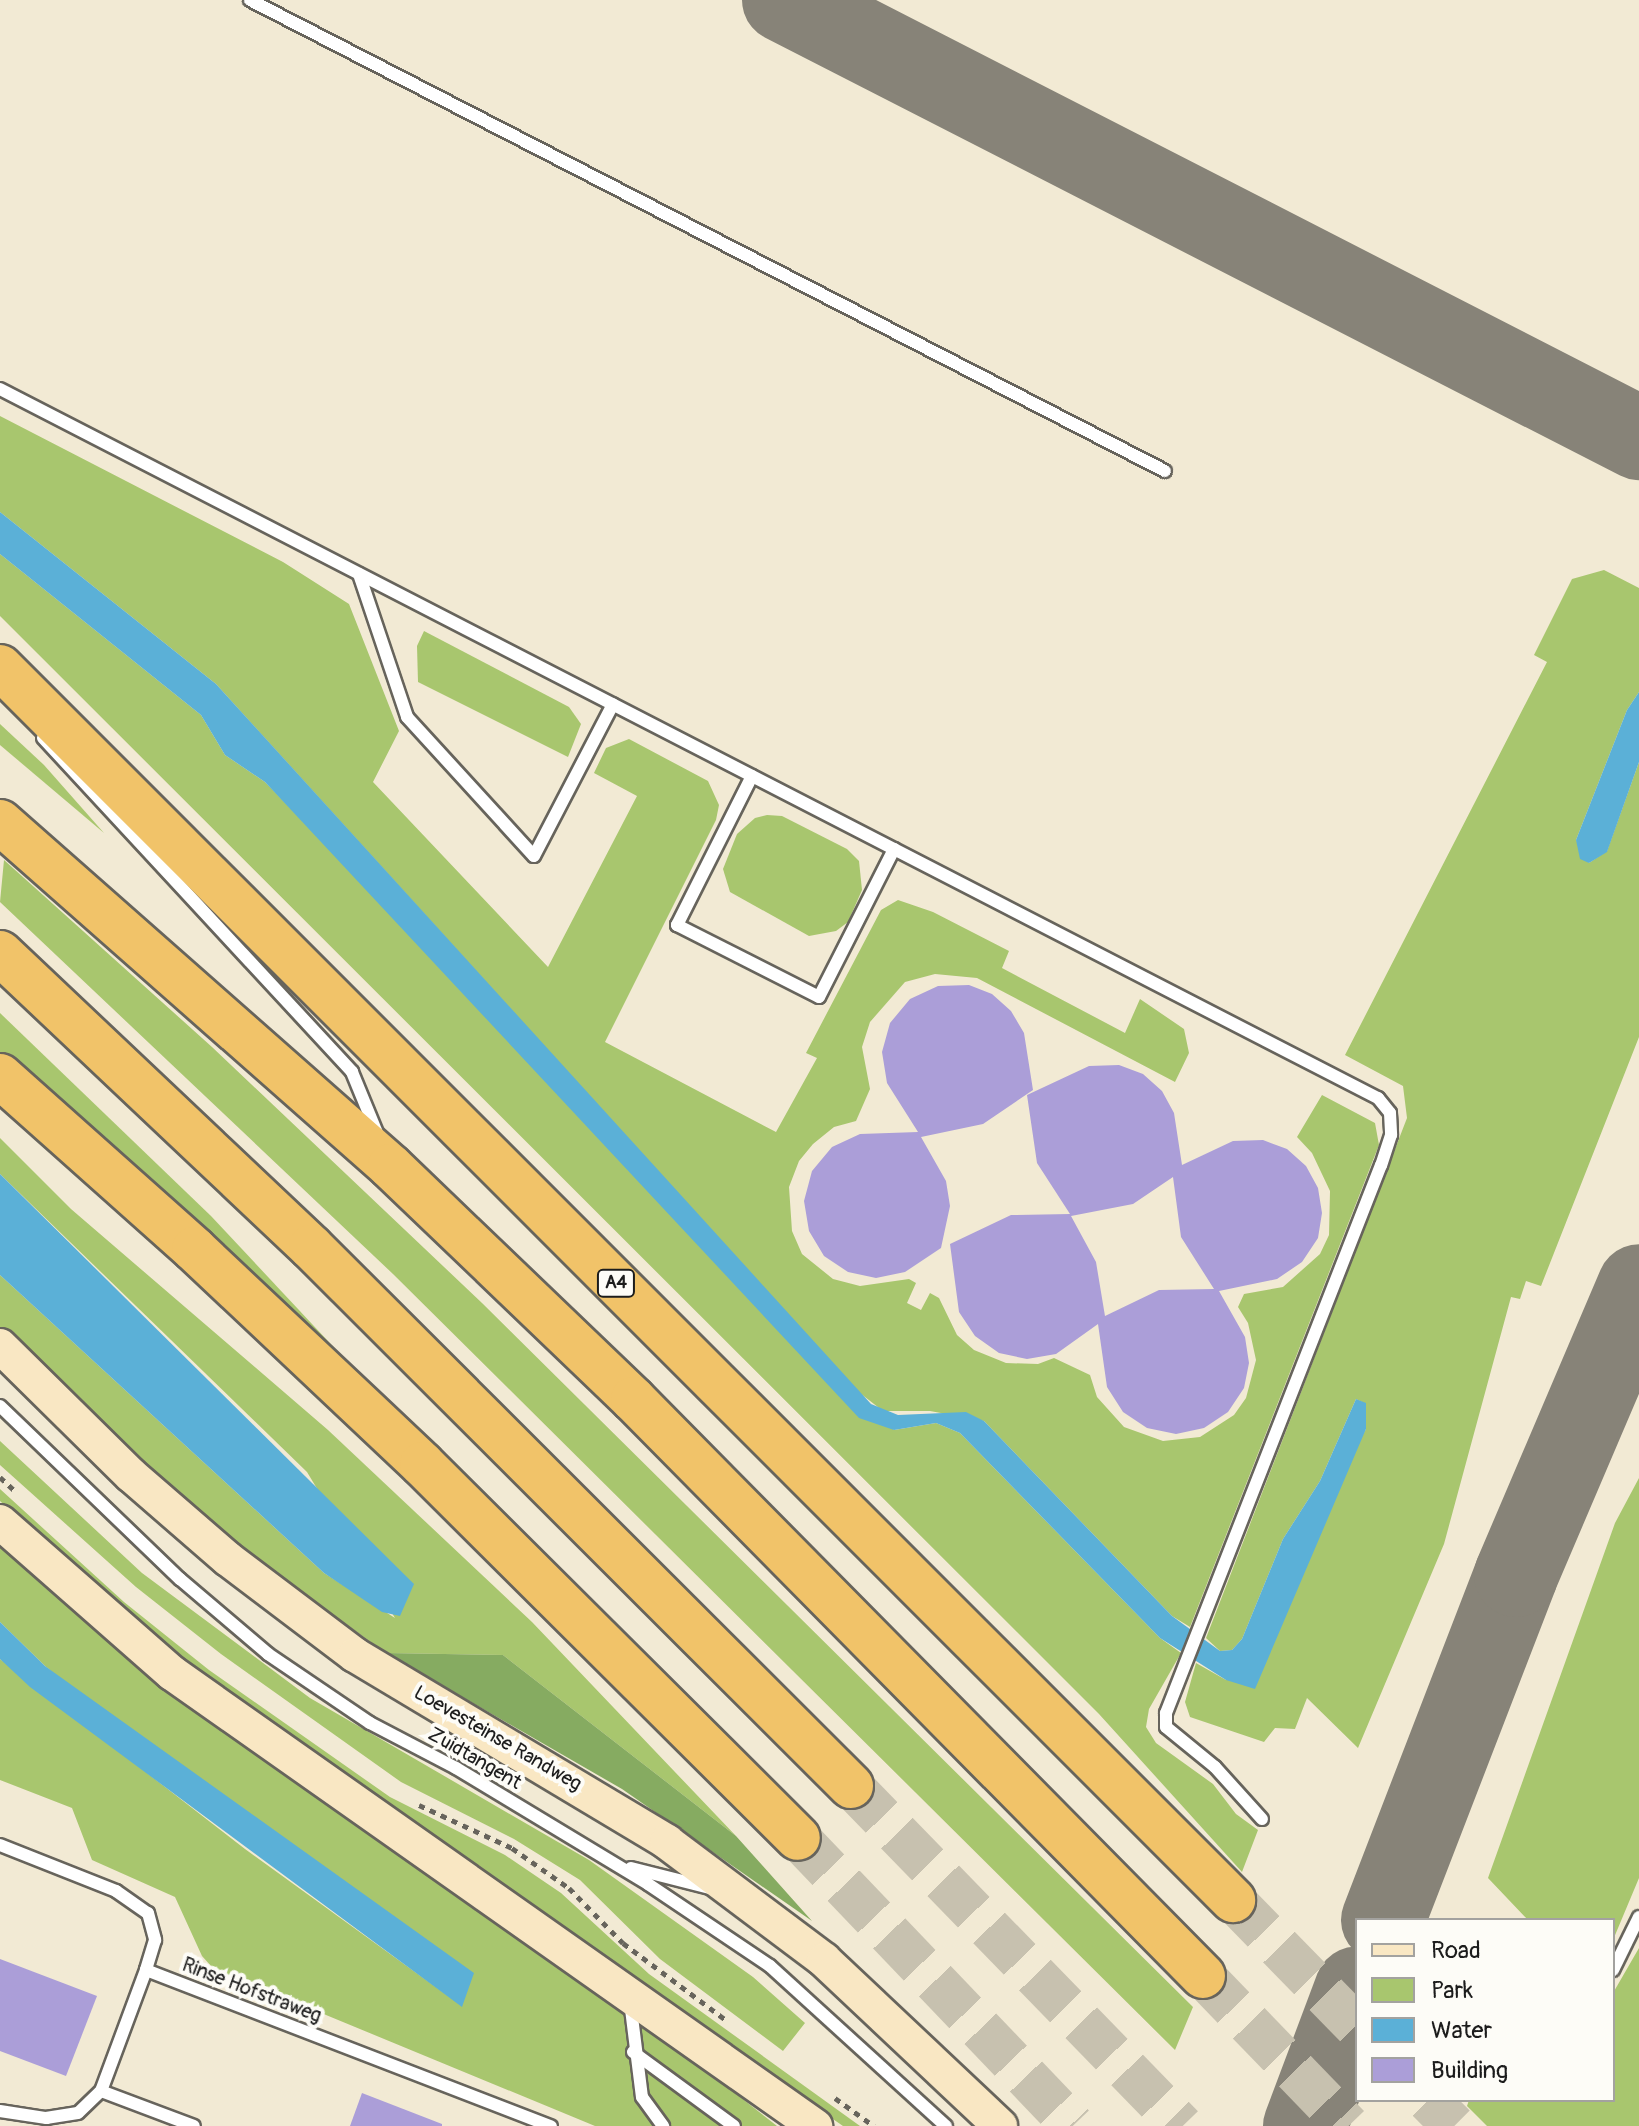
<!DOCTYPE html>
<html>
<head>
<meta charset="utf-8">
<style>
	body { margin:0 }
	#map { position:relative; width:1639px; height:2126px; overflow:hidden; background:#f2ead4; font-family:Pangolin,sans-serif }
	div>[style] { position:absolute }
	.green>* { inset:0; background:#a8c66e }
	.forest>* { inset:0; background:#86ab61 }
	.water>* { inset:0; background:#5bb0d7 }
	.taxiway>* { height:84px; margin:-42px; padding:0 42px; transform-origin:42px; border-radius:42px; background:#878378 }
	.building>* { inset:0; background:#ab9ed8 }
	.highway-tunnel>* { height:44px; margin-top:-22px; transform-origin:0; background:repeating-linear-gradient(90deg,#c7c1af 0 44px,transparent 0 66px) }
	.path>* { height:5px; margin-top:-2.5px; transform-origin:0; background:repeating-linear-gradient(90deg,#67645c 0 6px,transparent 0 12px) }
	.roads { filter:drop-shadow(2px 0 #67645c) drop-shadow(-2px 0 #67645c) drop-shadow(0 2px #67645c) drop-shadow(0 -2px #67645c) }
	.lane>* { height:12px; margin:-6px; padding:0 6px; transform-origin:6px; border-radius:6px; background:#fff }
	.secondary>* { height:34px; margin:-17px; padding:0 17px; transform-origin:17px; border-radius:17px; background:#f9e7c3 }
	.highway>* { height:44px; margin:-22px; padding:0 22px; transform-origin:22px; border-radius:22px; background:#f1c369 }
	span { translate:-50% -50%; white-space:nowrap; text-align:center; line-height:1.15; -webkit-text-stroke:8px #fdfcf7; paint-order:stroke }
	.shield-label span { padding:2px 6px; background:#fdfcf7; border:2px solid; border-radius:6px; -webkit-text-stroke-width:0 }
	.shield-label { font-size:18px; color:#1c1c1c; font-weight:700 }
	.street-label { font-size:20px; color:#1c1c1c }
	.legend { position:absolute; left:1355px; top:1918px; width:260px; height:184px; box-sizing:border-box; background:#fdfcf7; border:2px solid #a3a29f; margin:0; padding:10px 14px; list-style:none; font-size:24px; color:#1c1c1c }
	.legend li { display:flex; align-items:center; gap:16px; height:40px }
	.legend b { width:40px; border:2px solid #a3a29f }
</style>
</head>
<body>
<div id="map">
	<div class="green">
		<i style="clip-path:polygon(0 416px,283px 562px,349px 604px,399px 731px,373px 782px,548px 967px,637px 796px,594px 773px,606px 748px,629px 739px,708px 781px,719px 805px,716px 820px,605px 1042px,776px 1132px,817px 1058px,806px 1053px,881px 910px,898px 900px,933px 912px,1009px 951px,1002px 968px,1125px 1033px,1140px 999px,1184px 1029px,1189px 1053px,1175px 1082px,977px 978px,935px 974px,905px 982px,870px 1022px,862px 1047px,870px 1089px,856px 1121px,834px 1127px,813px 1144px,799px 1161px,789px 1187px,792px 1231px,802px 1254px,833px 1279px,860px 1286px,909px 1279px,916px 1283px,907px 1303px,921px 1310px,930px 1293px,939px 1298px,957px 1335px,974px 1350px,1006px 1363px,1038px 1364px,1054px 1358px,1090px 1375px,1097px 1397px,1124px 1427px,1163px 1441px,1200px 1437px,1234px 1415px,1246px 1398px,1256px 1360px,1248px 1323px,1238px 1307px,1244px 1294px,1283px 1287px,1320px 1254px,1329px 1235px,1330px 1191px,1312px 1153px,1297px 1137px,1322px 1095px,1375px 1123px,1379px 1145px,1190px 1627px,1172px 1616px,984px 1421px,930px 1411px,883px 1411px,856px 1390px,216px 684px,0 512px)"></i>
		<i style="clip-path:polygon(0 554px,201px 715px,225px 755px,265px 782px,894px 1430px,936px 1423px,960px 1433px,1160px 1638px,1181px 1653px,1149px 1709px,1146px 1727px,1156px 1743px,1213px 1784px,1236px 1814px,1258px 1830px,1242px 1872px,1099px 1714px,0 616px)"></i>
		<i style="clip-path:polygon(1604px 570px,1639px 588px,1639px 692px,1627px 710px,1576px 840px,1589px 863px,1607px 851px,1639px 762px,1639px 1037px,1541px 1286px,1526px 1281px,1520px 1299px,1511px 1297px,1444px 1544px,1358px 1748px,1307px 1698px,1295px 1729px,1275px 1728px,1264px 1742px,1190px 1717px,1185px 1702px,1196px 1663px,1226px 1680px,1366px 1429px,1366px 1404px,1356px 1399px,1320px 1481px,1283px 1539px,1242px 1639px,1232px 1650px,1220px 1651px,1206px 1638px,1407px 1118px,1403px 1086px,1345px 1055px,1547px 662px,1534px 655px,1572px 579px)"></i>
		<i style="clip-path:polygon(424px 631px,569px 707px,581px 724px,568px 757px,418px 682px,417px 646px)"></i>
		<i style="clip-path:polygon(0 724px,44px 765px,104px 833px,0 745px)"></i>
		<i style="clip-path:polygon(767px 815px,782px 816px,847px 849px,859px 861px,862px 890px,848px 922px,836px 931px,809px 936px,730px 892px,723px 869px,737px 834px,755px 818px)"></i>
		<i style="clip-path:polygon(4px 860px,212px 1047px,482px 1303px,1193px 2007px,1175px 2050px,393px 1274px,0 902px)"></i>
		<i style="clip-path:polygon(0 1013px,211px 1216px,341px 1355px,0 1054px)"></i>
		<i style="clip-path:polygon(0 1138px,71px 1209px,328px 1430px,532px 1622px,736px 1836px,503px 1655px,386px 1653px,236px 1545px,145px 1466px,0 1327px,0 1275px,324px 1573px,395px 1618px,307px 1472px,0 1174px)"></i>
		<i style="clip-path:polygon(0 1441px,142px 1573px,310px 1698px,589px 1860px,753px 1977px,805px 2023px,783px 2051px,660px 1959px,580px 1880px,514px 1839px,401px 1782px,221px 1654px,136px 1587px,0 1465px)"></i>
		<i style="clip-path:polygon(1639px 1478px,1639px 1878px,1613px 1940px,1613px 1920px,1528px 1920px,1488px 1878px,1615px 1523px)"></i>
		<i style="clip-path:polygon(0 1489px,124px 1602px,209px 1670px,390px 1797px,505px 1855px,561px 1893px,649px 1974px,860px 2126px,843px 2126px,384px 1809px,176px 1657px,117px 1611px,0 1501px)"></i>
		<i style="clip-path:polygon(0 1542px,93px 1629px,642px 2020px,777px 2126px,595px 2126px,246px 1982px,243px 1988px,221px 1977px,202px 1956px,175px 1897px,92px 1860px,72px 1808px,0 1780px,0 1659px,245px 1849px,462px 2006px,45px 1666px,0 1622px)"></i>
		<i style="clip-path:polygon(1639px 1948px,1639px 2126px,1487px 2126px,1467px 2106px,1469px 2100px,1613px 2100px,1613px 1993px)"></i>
	</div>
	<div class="forest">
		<i style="clip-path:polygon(386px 1653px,503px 1655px,736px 1836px,812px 1921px,622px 1789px)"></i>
	</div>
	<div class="water">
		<i style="clip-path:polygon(0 512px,216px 684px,871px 1404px,898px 1415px,966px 1412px,984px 1421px,1172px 1616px,1220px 1651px,1232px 1650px,1242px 1639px,1283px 1539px,1320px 1481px,1356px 1399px,1366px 1403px,1366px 1429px,1255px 1689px,1226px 1680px,1160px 1638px,960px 1433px,936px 1423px,894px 1430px,859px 1418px,265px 782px,225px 755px,201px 715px,0 554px)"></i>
		<i style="clip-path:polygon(1639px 692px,1639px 762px,1607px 852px,1589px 863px,1580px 859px,1576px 840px,1627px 710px)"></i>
		<i style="clip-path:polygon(0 1174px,414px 1584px,400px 1616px,382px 1612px,324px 1573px,0 1275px)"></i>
		<i style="clip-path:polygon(0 1622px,45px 1666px,474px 1973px,462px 2007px,30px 1687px,0 1659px)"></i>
	</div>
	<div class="taxiway">
		<i style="left:784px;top:0;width:961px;rotate:27.13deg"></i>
		<i style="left:1383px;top:1920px;width:370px;rotate:-68.9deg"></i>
		<i style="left:1516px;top:1575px;width:314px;rotate:-66.9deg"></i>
		<i style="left:1305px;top:2126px;width:147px;rotate:-69.4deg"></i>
	</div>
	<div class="building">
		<i style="clip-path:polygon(969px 985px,992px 994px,1011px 1011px,1024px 1033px,1033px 1090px,983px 1124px,921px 1137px,946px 1181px,950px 1206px,941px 1248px,905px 1272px,876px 1278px,848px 1272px,824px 1256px,809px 1231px,804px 1201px,812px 1171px,832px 1147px,860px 1134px,918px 1132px,887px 1083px,882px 1052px,890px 1023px,910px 999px,938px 986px)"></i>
		<i style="clip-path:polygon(evenodd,1119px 1065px,1143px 1074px,1162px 1091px,1174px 1113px,1182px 1165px,1233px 1141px,1263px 1140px,1287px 1149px,1306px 1166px,1318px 1188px,1322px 1213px,1318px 1238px,1302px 1262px,1277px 1279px,1219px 1291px,1245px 1337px,1249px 1363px,1244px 1388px,1228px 1412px,1204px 1428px,1176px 1434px,1147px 1428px,1123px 1412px,1107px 1387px,1098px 1324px,1056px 1354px,1027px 1359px,999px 1353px,975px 1336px,959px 1312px,950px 1244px,1011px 1215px,1070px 1214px,1037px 1163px,1027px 1095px,1089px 1066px,1119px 1065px,1173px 1177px,1181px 1237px,1214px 1289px,1159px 1290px,1105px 1316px,1096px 1262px,1071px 1216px,1133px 1204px,1173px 1177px)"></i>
		<i style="clip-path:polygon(0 1959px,97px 1996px,66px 2076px,0 2051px)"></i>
		<i style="clip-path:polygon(362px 2093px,442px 2124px,442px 2126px,350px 2126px)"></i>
	</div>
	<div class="highway-tunnel">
		<i style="left:851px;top:1786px;width:475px;rotate:45.8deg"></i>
		<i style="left:798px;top:1838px;width:398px;rotate:46.3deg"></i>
		<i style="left:1233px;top:1900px;width:177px;rotate:45.7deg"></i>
		<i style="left:1203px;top:1976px;width:209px;rotate:46deg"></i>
		<i style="left:1428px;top:2100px;width:37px;rotate:45deg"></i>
	</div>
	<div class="path">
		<i style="left:0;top:1477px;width:23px;rotate:43deg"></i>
		<i style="left:419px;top:1805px;width:102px;rotate:24.8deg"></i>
		<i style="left:512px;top:1848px;width:70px;rotate:35.1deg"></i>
		<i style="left:569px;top:1888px;width:77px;rotate:45.5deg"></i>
		<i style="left:623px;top:1943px;width:129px;rotate:36.8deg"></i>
		<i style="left:835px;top:2098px;width:48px;rotate:35.7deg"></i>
	</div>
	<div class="roads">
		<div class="lane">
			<i style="left:250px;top:0;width:1029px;rotate:27.24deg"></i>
			<i style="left:0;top:389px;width:1550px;rotate:27.23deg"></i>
			<i style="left:1378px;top:1098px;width:19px;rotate:51deg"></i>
			<i style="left:1390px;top:1113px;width:22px;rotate:87deg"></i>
			<i style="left:1391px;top:1135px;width:32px;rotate:108deg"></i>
			<i style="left:1381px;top:1165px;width:589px;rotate:111.42deg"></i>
			<i style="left:1166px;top:1713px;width:14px;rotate:90deg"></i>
			<i style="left:1166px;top:1727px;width:63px;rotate:39.2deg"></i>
			<i style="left:1215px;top:1767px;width:70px;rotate:47.9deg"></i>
			<i style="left:359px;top:574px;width:151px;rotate:71.4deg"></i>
			<i style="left:407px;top:717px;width:188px;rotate:47.6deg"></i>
			<i style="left:534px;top:856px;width:171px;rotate:-62.5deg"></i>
			<i style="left:43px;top:738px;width:455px;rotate:47.2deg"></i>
			<i style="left:352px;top:1072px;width:66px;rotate:67.7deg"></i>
			<i style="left:752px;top:776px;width:167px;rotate:116.7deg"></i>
			<i style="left:677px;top:925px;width:159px;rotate:26.9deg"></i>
			<i style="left:819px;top:997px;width:166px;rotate:-63.1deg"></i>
			<i style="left:0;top:1406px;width:250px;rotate:43.9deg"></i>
			<i style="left:180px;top:1579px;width:116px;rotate:40.4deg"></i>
			<i style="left:268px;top:1654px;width:123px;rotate:34.1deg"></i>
			<i style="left:370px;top:1723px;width:97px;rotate:27.6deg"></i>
			<i style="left:456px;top:1768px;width:224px;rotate:31.1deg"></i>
			<i style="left:648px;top:1884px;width:147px;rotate:33.9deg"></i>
			<i style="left:770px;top:1966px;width:238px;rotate:42.3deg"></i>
			<i style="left:0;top:1845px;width:125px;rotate:21.6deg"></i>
			<i style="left:116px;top:1891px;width:39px;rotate:35deg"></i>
			<i style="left:148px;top:1913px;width:28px;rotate:75deg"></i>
			<i style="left:155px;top:1940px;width:31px;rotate:107deg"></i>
			<i style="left:146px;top:1970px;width:434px;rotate:21.1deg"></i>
			<i style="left:631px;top:1868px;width:81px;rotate:14.2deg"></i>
			<i style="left:1613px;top:1970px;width:59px;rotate:-63.9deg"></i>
			<i style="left:630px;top:2001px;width:97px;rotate:82.9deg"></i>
			<i style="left:642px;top:2097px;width:36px;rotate:54deg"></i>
			<i style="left:633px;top:2052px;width:125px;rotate:36.2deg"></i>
			<i style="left:101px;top:2091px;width:129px;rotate:-69.6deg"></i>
			<i style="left:0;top:2111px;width:47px;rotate:8.7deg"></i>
			<i style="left:46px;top:2118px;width:32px;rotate:-9deg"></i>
			<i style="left:78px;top:2113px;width:32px;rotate:-44deg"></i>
			<i style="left:101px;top:2091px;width:99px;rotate:20.6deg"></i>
		</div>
		<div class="secondary">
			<i style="left:0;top:1346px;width:184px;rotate:44.6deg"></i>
			<i style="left:131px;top:1475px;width:128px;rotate:40.9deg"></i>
			<i style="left:228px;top:1559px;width:159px;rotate:37.1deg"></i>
			<i style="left:355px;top:1655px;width:364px;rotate:30.9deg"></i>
			<i style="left:667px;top:1842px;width:196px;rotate:36.9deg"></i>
			<i style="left:824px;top:1960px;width:242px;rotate:43.3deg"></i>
			<i style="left:0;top:1522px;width:229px;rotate:41.3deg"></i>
			<i style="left:172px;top:1673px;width:787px;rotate:35.17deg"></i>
		</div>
		<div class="highway">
			<i style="left:0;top:667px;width:1744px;rotate:45deg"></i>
			<i style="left:0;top:822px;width:520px;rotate:41.41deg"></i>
			<i style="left:390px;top:1166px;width:337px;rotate:43.8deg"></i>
			<i style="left:633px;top:1399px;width:811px;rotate:45.35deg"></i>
			<i style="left:0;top:953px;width:428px;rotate:43.4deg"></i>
			<i style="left:311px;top:1247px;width:763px;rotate:44.95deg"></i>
			<i style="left:0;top:1076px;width:260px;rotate:41.7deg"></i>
			<i style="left:194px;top:1249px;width:313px;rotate:43.3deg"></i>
			<i style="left:422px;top:1464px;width:530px;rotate:44.85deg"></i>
		</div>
	</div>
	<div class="shield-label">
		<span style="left:616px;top:1283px">A4</span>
	</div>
	<div class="street-label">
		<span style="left:498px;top:1738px;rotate:30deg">Loevesteinse Randweg</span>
		<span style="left:475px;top:1758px;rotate:30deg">Zuidtangent</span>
		<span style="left:252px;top:1990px;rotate:21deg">Rinse Hofstraweg</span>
	</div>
	<ul class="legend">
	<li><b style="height:10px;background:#f9e7c3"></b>Road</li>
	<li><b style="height:22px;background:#a8c66e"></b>Park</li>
	<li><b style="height:22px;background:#5bb0d7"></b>Water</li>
	<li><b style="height:22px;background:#ab9ed8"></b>Building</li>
	</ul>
</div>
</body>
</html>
